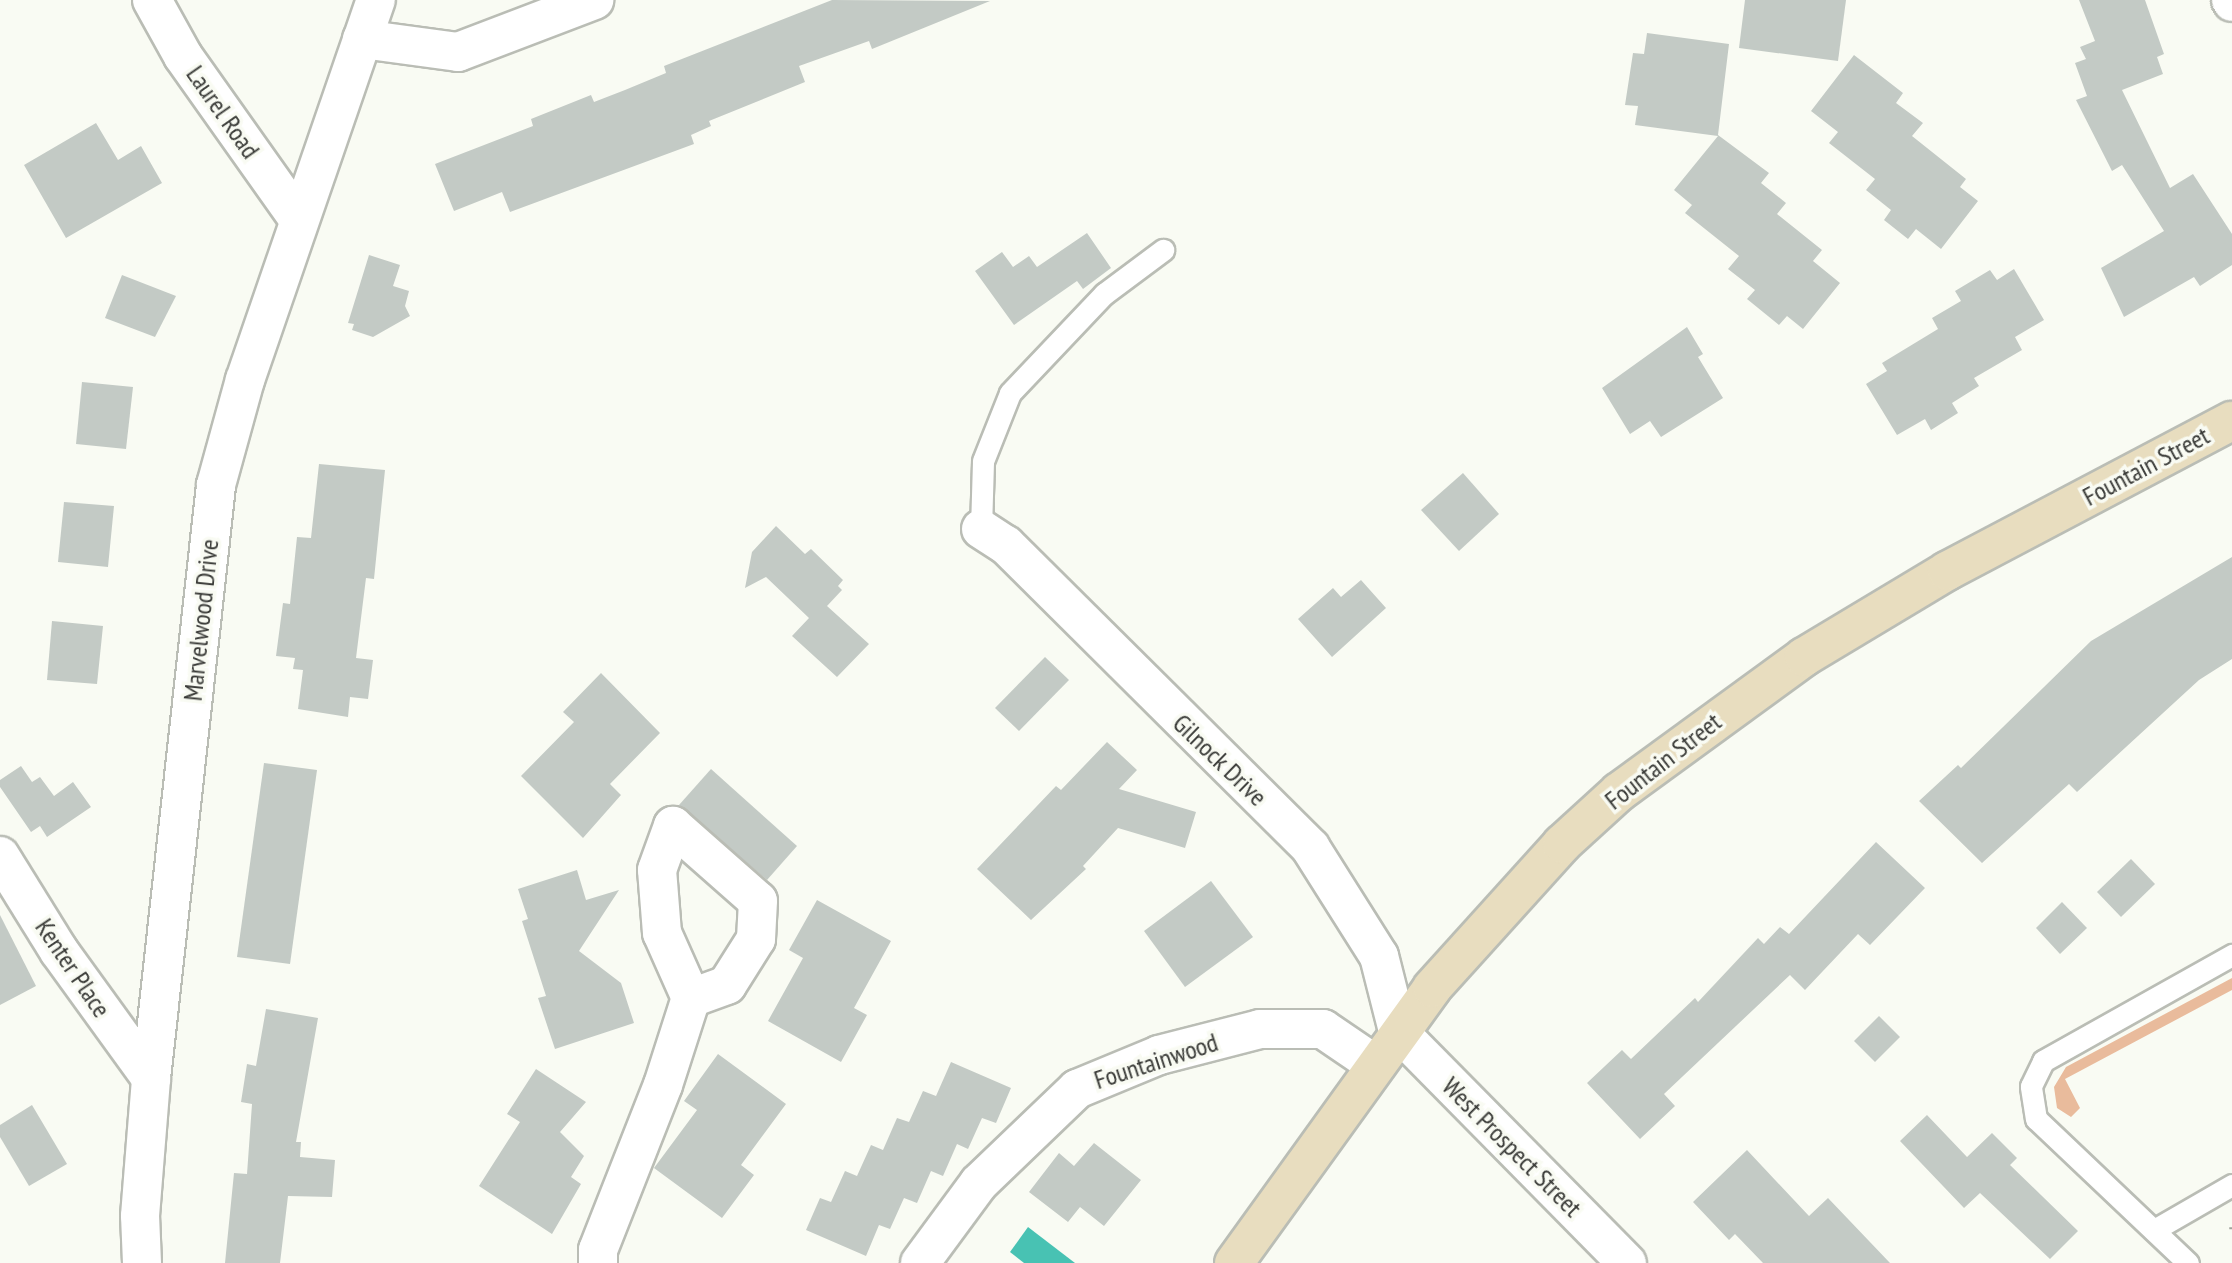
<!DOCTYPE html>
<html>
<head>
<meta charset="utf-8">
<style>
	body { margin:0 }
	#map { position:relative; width:2232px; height:1263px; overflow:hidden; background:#f9fbf3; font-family:"PT Sans Narrow",sans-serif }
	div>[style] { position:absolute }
	.green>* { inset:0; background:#e9bb9c }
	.water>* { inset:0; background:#48c2b3 }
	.building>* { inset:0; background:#c3cac5 }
	.path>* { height:4.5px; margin-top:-2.25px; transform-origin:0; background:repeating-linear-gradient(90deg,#a2a39d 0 3.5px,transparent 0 8.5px) }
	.roads { filter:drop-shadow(2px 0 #babdb5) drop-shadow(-2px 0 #babdb5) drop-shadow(0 2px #babdb5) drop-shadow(0 -2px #babdb5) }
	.service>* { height:21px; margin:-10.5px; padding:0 10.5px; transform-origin:10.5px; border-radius:10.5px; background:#fff }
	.minor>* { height:38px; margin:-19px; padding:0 19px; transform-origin:19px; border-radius:19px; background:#fff }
	.secondary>* { height:38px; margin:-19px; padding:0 19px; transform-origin:19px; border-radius:19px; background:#e8ddbf }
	span { translate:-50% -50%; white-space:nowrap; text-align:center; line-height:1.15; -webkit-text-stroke:7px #f9fbf3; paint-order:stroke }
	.street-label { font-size:26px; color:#383936 }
</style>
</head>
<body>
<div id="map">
	<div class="green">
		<i style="clip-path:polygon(2232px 978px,2232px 990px,2065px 1079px,2080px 1108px,2071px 1117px,2057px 1108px,2054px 1087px,2066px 1067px)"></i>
	</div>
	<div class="water">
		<i style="clip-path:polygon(1028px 1227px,1075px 1263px,1024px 1263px,1010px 1252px)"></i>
	</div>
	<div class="building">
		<i style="clip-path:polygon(832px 0,990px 1px,872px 49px,869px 41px,799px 66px,805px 82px,709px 121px,711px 126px,691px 135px,694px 144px,510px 212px,502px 192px,454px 211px,435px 164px,533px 126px,531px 119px,591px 95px,594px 102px,625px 90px,666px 73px,664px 66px)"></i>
		<i style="clip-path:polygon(1745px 0,1846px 0,1838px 61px,1739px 48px)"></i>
		<i style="clip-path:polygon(2079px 0,2145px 0,2164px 54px,2157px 57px,2163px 74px,2122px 90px,2170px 188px,2193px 174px,2232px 234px,2232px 265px,2200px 286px,2194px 277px,2124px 317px,2101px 268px,2164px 231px,2122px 165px,2112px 171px,2076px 100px,2087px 96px,2075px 63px,2086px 59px,2080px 47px,2095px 41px)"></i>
		<i style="clip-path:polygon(1647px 33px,1729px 44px,1718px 135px,1769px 173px,1761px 183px,1786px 203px,1777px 214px,1822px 250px,1813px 261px,1840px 283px,1803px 329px,1787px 316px,1779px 325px,1747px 299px,1755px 290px,1728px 269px,1739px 256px,1685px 213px,1692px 205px,1674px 190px,1718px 136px,1635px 125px,1638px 106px,1625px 105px,1633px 53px,1644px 54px)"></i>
		<i style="clip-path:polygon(1854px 55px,1903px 93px,1896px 103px,1923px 123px,1912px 136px,1966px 179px,1960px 187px,1978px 201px,1941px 249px,1916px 229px,1908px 239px,1884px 220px,1891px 210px,1866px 190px,1875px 179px,1829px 143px,1838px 132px,1811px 111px)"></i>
		<i style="clip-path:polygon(96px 123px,118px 160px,141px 146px,162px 183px,66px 238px,24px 165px)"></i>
		<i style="clip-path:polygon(1087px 233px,1111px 268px,1083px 289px,1077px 281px,1014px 325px,975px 271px,1002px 252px,1013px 267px,1029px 256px,1037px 267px)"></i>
		<i style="clip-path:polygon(369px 255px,400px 265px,393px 286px,409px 291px,405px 306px,410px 316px,373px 337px,352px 330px,354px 324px,348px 323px)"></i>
		<i style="clip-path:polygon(2014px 269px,2044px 320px,2015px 337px,2022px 350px,1974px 378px,1979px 386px,1952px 403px,1958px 413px,1931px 430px,1925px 419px,1897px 435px,1866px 384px,1887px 371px,1882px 363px,1938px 329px,1932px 318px,1961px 301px,1955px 291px,1990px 270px,1997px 280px)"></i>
		<i style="clip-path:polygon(122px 275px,176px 296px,155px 337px,105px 318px)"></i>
		<i style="clip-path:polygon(1687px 327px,1703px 354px,1698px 357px,1723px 398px,1661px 437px,1650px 421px,1630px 434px,1602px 388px)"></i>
		<i style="clip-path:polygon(82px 382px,133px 387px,126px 449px,76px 444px)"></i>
		<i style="clip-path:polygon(319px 464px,385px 470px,374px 579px,366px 578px,356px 658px,373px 660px,368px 699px,350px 697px,348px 717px,298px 709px,303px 670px,293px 669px,295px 658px,276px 656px,283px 603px,290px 604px,297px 537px,311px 538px)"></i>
		<i style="clip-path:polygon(1463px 473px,1499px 514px,1459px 551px,1421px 510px)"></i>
		<i style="clip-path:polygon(64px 502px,114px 506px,108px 567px,58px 562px)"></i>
		<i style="clip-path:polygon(776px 526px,805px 554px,811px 549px,843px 580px,838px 586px,842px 590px,827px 606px,869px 644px,837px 677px,792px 636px,809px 618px,766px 577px,745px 588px,752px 552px)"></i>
		<i style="clip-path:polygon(2232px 557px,2232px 659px,2199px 680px,2077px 792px,2069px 784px,1982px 863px,1919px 801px,1958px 765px,1961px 768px,2091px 641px)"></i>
		<i style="clip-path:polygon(1361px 580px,1386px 608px,1332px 657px,1298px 619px,1333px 588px,1341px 597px)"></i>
		<i style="clip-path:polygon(52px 621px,103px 626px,97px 684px,47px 680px)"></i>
		<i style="clip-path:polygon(1045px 657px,1069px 680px,1019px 731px,995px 708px)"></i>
		<i style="clip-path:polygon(601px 673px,660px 733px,610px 784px,621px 795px,583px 838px,521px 776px,574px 722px,563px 712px)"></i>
		<i style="clip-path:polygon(1107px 742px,1137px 770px,1119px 789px,1196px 812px,1185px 848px,1118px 828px,1083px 866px,1086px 869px,1031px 920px,977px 869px,1056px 786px,1061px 790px)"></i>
		<i style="clip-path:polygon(264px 763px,317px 770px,290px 964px,237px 957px)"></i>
		<i style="clip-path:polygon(21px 766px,32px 782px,40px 777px,54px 796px,73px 782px,91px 807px,47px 837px,40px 826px,31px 832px,0 787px,0 780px)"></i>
		<i style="clip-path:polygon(711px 769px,797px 846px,767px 880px,679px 805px)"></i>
		<i style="clip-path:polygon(1876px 842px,1925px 888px,1870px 945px,1858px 934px,1805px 990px,1790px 975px,1664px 1094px,1675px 1106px,1640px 1139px,1587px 1083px,1622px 1050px,1631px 1059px,1695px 998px,1698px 1002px,1758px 938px,1764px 944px,1780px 927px,1789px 934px)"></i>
		<i style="clip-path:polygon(2131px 859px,2155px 884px,2121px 917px,2097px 892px)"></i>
		<i style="clip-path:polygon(577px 870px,586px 900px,619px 890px,579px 951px,621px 983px,634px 1023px,555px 1049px,538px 998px,546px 996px,522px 921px,528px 919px,518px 889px)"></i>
		<i style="clip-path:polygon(1211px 881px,1253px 937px,1185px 987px,1144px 931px)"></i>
		<i style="clip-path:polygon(817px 900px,891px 941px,854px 1008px,867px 1015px,841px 1062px,768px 1021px,803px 958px,789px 950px)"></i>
		<i style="clip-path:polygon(2062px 902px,2087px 928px,2060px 954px,2036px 928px)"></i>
		<i style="clip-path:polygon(0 915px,36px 986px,0 1005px)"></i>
		<i style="clip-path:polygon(266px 1009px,318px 1018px,296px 1142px,301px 1142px,300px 1157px,335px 1160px,332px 1197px,288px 1196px,280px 1263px,225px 1263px,234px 1173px,247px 1174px,252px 1104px,241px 1102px,247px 1064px,256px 1066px)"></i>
		<i style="clip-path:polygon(1879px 1016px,1900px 1037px,1875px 1062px,1854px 1041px)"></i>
		<i style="clip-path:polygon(718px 1054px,786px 1104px,741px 1165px,754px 1175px,722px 1218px,654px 1168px,697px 1110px,684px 1101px)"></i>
		<i style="clip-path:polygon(951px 1062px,1011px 1088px,996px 1123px,982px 1118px,968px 1149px,957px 1144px,943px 1176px,931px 1171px,917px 1203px,904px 1198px,890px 1229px,879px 1225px,866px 1256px,806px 1230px,820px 1198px,831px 1202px,845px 1171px,857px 1176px,871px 1145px,883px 1150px,897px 1118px,909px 1122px,923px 1091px,936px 1096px)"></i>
		<i style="clip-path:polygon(536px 1069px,586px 1102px,560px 1132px,584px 1156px,571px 1177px,581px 1184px,552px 1234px,479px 1186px,520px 1122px,507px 1114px)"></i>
		<i style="clip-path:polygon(32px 1105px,67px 1164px,29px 1186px,0 1137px,0 1125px)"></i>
		<i style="clip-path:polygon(1927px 1115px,1967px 1157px,1992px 1133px,2017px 1158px,2010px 1165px,2078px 1231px,2050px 1259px,1980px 1193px,1964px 1208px,1900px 1141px)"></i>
		<i style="clip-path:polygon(1094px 1143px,1141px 1180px,1104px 1226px,1080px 1207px,1068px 1222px,1029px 1192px,1059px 1153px,1074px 1166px)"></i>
		<i style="clip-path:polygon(1747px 1150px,1809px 1216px,1828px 1198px,1890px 1263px,1763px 1263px,1735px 1234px,1729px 1240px,1693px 1202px)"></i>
	</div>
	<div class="path">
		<i style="left:2232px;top:1227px;width:2px;rotate:90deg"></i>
	</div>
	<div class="roads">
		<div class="service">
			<i style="left:981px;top:529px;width:68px;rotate:-88.3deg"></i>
			<i style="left:983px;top:461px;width:73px;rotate:-68.3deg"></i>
			<i style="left:1010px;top:393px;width:137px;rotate:-46.5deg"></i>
			<i style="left:1104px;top:294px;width:74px;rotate:-36.7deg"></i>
			<i style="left:2154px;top:1230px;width:90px;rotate:-30deg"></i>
			<i style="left:2188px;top:1263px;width:209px;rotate:-136.5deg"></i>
			<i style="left:2036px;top:1119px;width:33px;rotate:-99deg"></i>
			<i style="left:2031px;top:1086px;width:28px;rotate:-64deg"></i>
			<i style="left:2043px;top:1061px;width:217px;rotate:-29.3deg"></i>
		</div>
		<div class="minor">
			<i style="left:152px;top:0;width:64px;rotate:61deg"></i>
			<i style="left:183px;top:56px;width:201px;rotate:54.7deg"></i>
			<i style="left:2231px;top:0;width:2px;rotate:63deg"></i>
			<i style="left:362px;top:39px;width:97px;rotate:7.7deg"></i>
			<i style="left:458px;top:52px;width:146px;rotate:-20.9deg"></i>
			<i style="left:981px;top:529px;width:30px;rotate:33deg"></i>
			<i style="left:1006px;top:545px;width:429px;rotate:44.8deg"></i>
			<i style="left:1310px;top:847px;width:129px;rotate:57.7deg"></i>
			<i style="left:1379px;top:956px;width:77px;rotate:75.8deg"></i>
			<i style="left:1398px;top:1031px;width:326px;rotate:45.4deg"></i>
			<i style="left:0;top:856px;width:112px;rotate:58.2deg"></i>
			<i style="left:59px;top:951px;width:157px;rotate:54.1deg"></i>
			<i style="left:142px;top:1263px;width:47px;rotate:-92.4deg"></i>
			<i style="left:140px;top:1216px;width:138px;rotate:-85.4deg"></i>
			<i style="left:151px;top:1078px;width:597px;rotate:-83.74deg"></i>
			<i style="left:216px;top:485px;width:109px;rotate:-74.6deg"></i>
			<i style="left:245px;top:380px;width:402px;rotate:-71deg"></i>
			<i style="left:598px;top:1263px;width:13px;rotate:-90deg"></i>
			<i style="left:598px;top:1250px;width:177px;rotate:-68.5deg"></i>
			<i style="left:663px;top:1085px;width:91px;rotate:-72.2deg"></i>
			<i style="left:691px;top:998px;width:71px;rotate:-114deg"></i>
			<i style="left:662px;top:933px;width:63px;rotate:-94.5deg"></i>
			<i style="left:657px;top:870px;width:47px;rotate:-70deg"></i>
			<i style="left:673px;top:826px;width:113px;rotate:41.4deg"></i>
			<i style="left:758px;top:901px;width:38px;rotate:93deg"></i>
			<i style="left:756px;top:939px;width:54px;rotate:122.2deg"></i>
			<i style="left:727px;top:985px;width:38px;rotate:160deg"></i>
			<i style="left:920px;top:1263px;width:99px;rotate:-53.6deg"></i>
			<i style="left:979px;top:1183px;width:136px;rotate:-43.8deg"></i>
			<i style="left:1077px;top:1089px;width:89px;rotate:-22.5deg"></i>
			<i style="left:1159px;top:1055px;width:104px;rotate:-14.4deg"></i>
			<i style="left:1260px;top:1029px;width:63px"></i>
			<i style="left:1323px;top:1029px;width:64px;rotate:34.2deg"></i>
		</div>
		<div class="secondary">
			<i style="left:1234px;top:1263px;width:339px;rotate:-54.2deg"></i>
			<i style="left:1432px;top:988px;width:194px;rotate:-47.9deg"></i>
			<i style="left:1562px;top:844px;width:77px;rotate:-42.4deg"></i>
			<i style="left:1619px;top:792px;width:229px;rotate:-36.1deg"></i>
			<i style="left:1804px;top:657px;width:167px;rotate:-31deg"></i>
			<i style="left:1947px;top:571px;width:322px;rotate:-27.8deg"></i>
		</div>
	</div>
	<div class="street-label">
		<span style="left:223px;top:112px;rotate:55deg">Laurel Road</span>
		<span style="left:2146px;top:466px;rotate:-28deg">Fountain Street</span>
		<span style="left:201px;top:620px;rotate:-84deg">Marvelwood Drive</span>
		<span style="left:1220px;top:760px;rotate:44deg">Gilnock Drive</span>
		<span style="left:1663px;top:761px;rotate:-38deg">Fountain Street</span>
		<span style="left:73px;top:968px;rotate:56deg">Kenter Place</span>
		<span style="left:1156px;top:1061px;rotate:-18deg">Fountainwood</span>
		<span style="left:1512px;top:1147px;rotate:45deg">West Prospect Street</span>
	</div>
</div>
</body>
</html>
